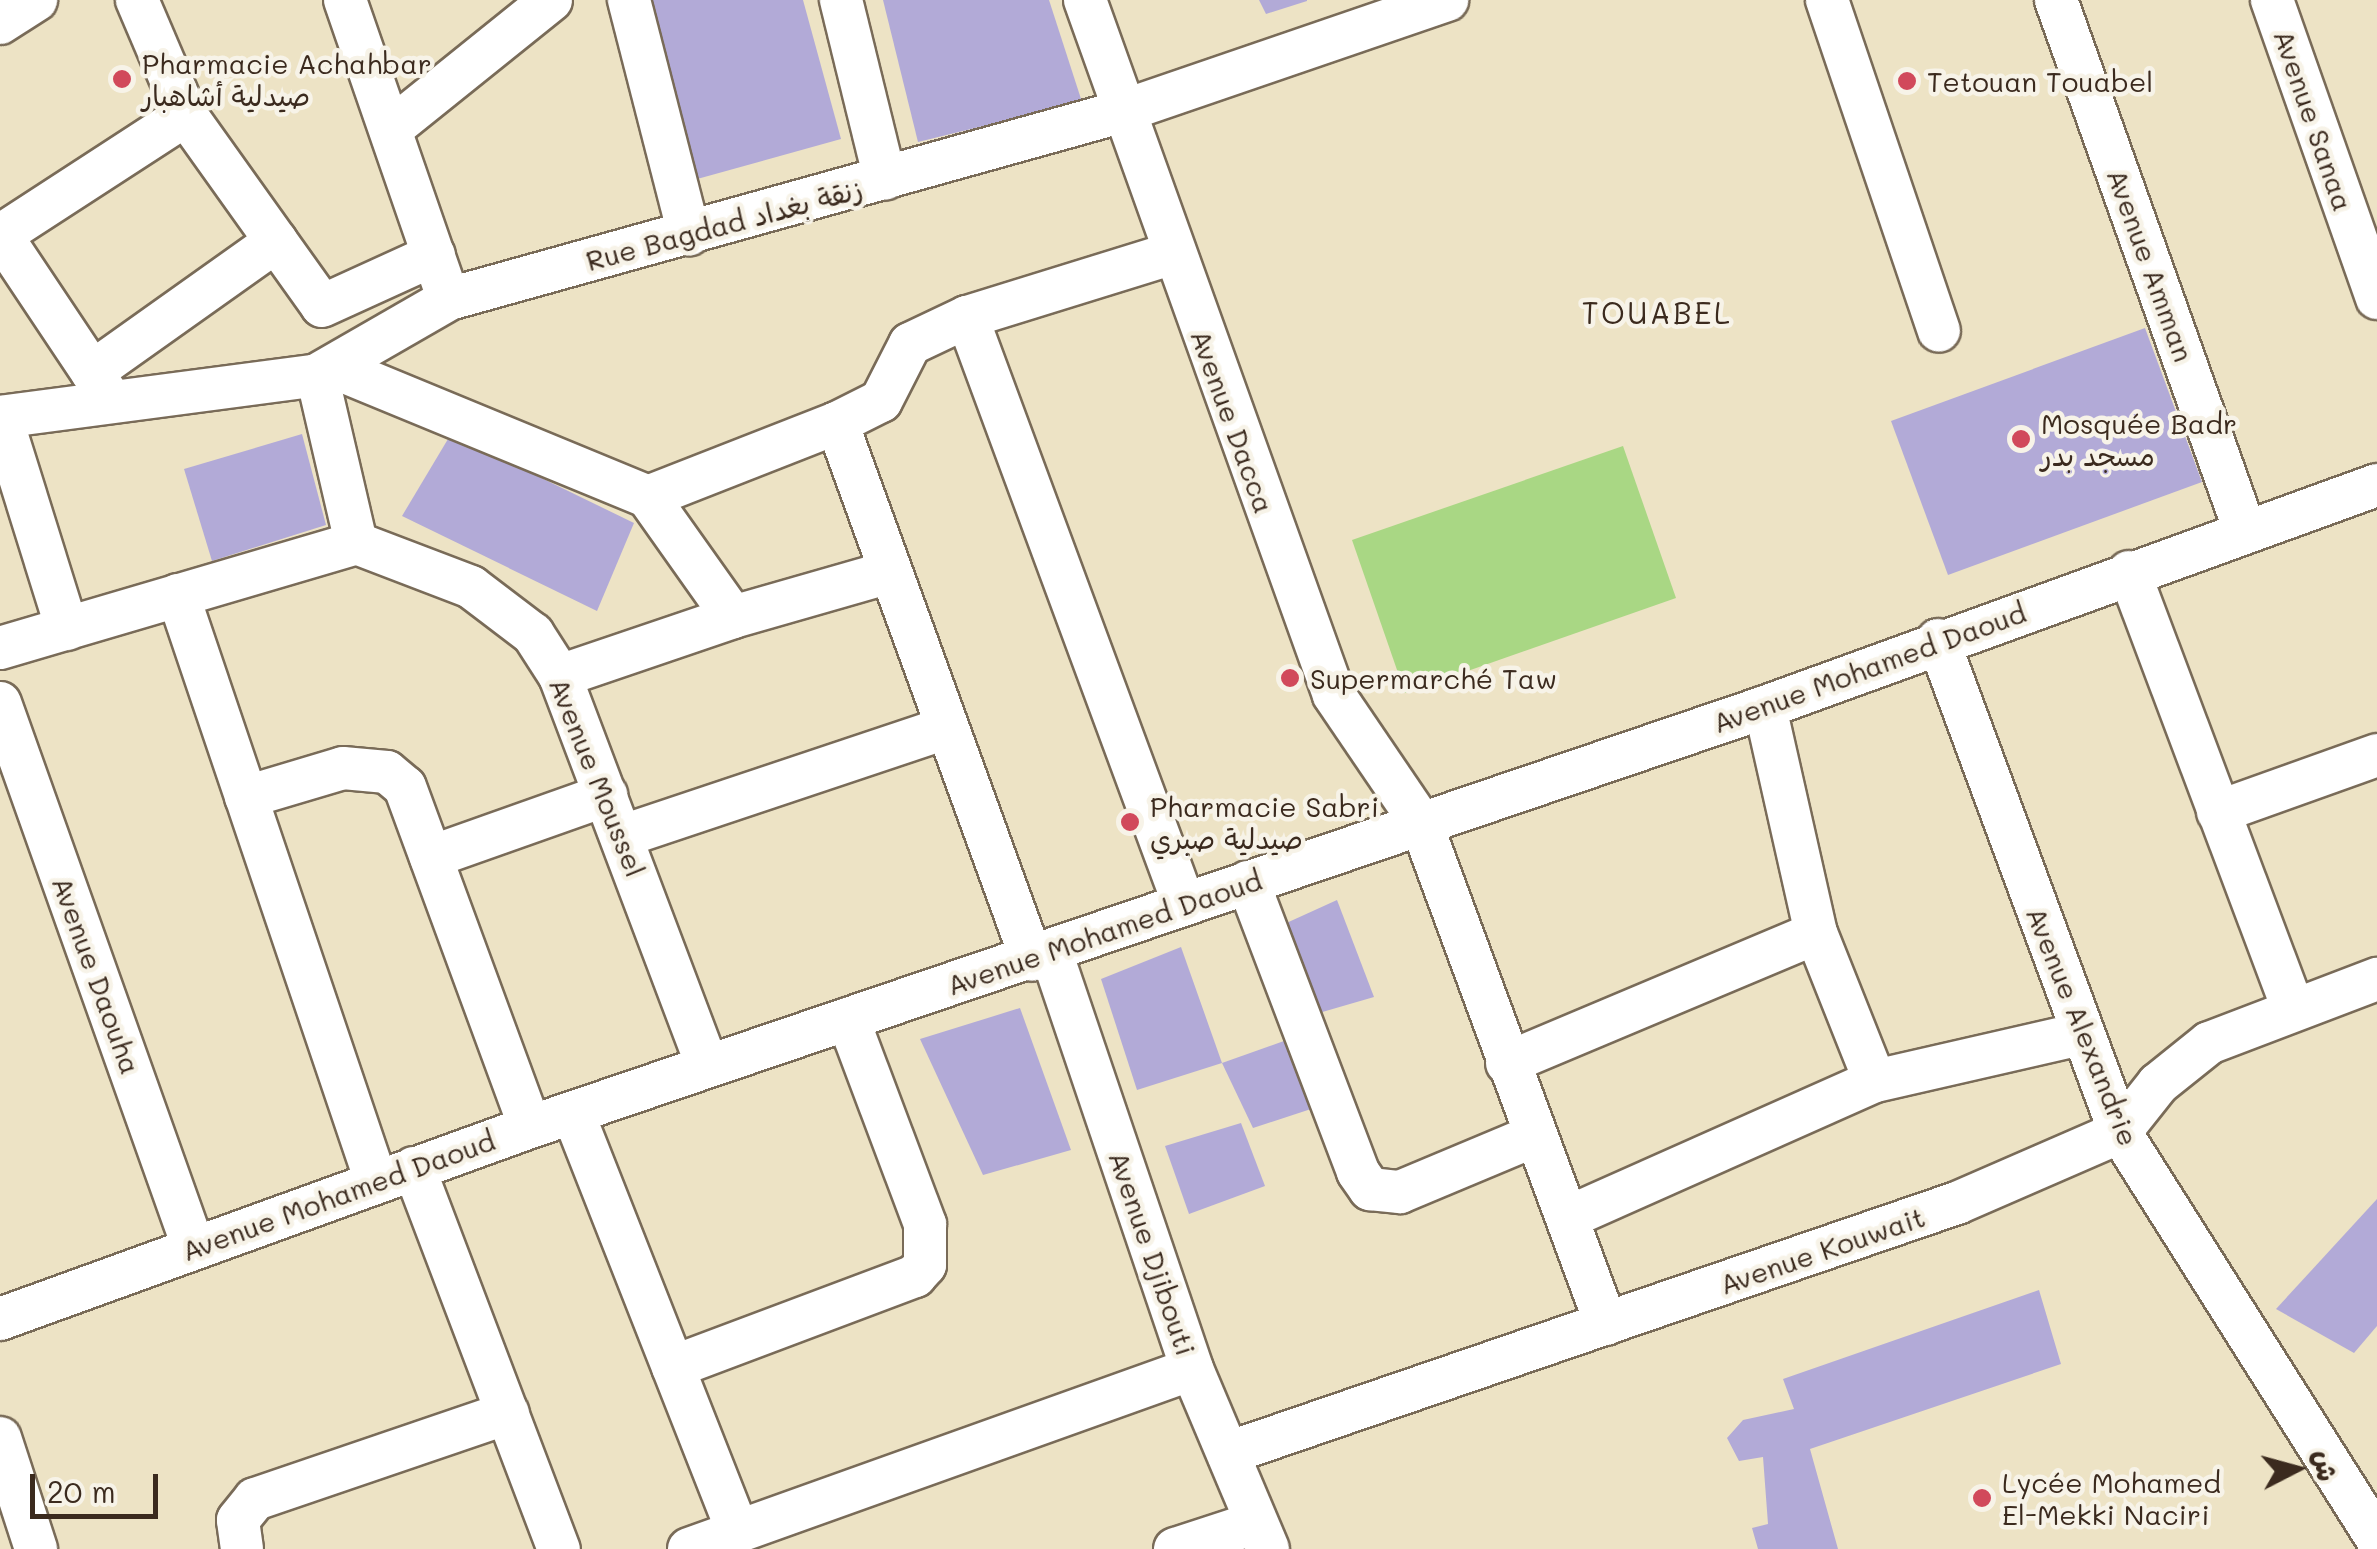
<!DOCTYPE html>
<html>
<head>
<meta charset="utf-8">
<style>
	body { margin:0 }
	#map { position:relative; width:2377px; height:1549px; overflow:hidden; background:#ede3c5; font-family:Mali,"Playpen Sans Arabic",sans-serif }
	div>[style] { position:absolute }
	.green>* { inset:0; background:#a9d784 }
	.building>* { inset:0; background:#b2aad7 }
	.roads { filter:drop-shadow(2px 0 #796b58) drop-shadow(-2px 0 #796b58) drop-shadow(0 2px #796b58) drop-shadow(0 -2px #796b58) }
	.minor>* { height:42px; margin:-21px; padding:0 21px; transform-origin:21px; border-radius:21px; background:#fff }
	.dots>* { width:28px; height:28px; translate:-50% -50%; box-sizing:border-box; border:5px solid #f7f3e8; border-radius:50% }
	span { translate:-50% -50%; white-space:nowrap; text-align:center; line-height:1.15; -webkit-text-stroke:9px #f7f3e8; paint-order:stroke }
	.poi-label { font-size:28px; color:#3b2a1e }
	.left { translate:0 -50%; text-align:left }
	.street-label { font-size:28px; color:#3b2a1e }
	.neighbourhood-label { font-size:30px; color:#3b2a1e; letter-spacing:2.5px }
	.north { position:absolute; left:2247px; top:1419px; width:100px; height:100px; -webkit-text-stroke:8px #f7f3e8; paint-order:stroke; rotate:84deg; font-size:28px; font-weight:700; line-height:40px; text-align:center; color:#3b2a1e }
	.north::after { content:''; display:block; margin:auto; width:35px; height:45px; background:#3b2a1e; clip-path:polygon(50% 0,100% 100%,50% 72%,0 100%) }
	.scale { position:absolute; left:30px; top:1474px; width:128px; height:45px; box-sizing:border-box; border:5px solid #3b2a1e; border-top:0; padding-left:12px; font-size:30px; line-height:35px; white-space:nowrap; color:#3b2a1e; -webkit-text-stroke:8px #f7f3e8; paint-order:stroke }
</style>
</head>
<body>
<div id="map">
	<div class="green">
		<i style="clip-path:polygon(1623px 446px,1676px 598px,1405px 693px,1352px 540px)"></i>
	</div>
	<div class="building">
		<i style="clip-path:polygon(645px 0,803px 0,841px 139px,690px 181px)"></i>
		<i style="clip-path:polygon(883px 0,1049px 0,1082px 102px,918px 142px)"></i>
		<i style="clip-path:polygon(1259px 0,1307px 0,1307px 1px,1266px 14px)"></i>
		<i style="clip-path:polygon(2145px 328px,2202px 482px,1948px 575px,1891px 421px)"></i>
		<i style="clip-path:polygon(302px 434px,326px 525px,212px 561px,184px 469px)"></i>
		<i style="clip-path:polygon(451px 434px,634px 523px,597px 611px,402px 516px)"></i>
		<i style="clip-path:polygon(1337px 900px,1374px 997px,1312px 1015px,1282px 925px)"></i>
		<i style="clip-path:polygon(1181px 947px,1222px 1063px,1137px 1090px,1101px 979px)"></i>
		<i style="clip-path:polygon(1020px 1008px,1071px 1150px,983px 1175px,920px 1039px)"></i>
		<i style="clip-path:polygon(1284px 1041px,1311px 1109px,1253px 1128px,1222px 1063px)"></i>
		<i style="clip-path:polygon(1241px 1123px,1265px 1186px,1189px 1214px,1165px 1146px)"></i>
		<i style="clip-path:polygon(2377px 1199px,2377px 1326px,2354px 1353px,2276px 1309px)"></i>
		<i style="clip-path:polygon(2039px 1290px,2061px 1364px,1810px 1449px,1838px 1549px,1758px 1549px,1752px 1528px,1768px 1524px,1763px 1457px,1739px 1461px,1727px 1438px,1743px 1420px,1794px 1409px,1783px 1379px)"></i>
	</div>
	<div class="roads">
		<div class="minor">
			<i style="left:137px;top:0;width:125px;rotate:66.9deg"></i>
			<i style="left:186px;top:115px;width:234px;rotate:54.5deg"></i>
			<i style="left:322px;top:306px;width:123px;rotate:-24.5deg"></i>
			<i style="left:345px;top:0;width:299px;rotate:70.9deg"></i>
			<i style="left:629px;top:0;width:242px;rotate:75.6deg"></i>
			<i style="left:841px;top:0;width:184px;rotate:76.2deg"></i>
			<i style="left:1085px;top:0;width:738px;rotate:70.29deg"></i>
			<i style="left:1334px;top:695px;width:155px;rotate:55.8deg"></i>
			<i style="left:1421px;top:823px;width:534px;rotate:69.73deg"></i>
			<i style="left:1827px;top:0;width:349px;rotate:71.3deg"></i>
			<i style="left:2056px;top:0;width:564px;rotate:70.41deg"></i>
			<i style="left:2272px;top:0;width:316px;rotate:70.6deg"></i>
			<i style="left:0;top:23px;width:43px;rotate:-32.6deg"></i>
			<i style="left:392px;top:128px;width:204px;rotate:-38.8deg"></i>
			<i style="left:0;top:234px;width:195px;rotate:56.3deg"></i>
			<i style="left:1px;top:235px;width:221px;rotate:-33deg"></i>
			<i style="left:967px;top:317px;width:626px;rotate:69.71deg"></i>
			<i style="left:333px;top:367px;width:341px;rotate:22.4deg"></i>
			<i style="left:92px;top:372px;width:226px;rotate:-35.4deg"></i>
			<i style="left:317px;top:375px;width:172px;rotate:76.9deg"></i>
			<i style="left:0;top:417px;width:320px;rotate:-7.5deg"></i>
			<i style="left:317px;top:375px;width:152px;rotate:-29.9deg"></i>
			<i style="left:449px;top:299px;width:697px;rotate:-15.57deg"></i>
			<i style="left:1120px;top:112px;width:346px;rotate:-18.9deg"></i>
			<i style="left:1px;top:417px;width:222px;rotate:72.7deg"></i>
			<i style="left:837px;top:423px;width:49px;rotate:-26.6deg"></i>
			<i style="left:881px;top:401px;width:64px;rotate:-63deg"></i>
			<i style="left:910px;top:344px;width:63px;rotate:-25.3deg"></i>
			<i style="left:967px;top:317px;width:214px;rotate:-17.2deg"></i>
			<i style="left:2129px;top:572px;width:467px;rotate:69.4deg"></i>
			<i style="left:178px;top:595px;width:619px;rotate:71.33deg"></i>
			<i style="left:733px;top:617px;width:163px;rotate:-16deg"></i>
			<i style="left:1938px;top:640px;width:525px;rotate:69.7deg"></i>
			<i style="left:2120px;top:1132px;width:481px;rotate:57.7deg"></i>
			<i style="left:0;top:648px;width:371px;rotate:-16.4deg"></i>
			<i style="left:356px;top:543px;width:123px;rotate:20.9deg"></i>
			<i style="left:471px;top:587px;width:78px;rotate:37.2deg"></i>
			<i style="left:533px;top:634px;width:50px;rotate:57.3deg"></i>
			<i style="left:560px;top:676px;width:417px;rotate:69.3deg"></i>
			<i style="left:560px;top:676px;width:183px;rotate:-18.8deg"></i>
			<i style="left:733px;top:617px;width:147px;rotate:-125.3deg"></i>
			<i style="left:648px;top:497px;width:203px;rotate:-21.4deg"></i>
			<i style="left:837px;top:423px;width:571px;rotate:70.04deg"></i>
			<i style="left:0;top:703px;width:576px;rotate:70.43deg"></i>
			<i style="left:1765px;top:707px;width:232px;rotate:77.3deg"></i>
			<i style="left:1816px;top:933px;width:159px;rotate:68.3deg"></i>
			<i style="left:246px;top:797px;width:101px;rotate:-16.6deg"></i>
			<i style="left:343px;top:768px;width:44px;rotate:5.2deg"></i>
			<i style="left:387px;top:772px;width:23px;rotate:40deg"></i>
			<i style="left:405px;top:787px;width:362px;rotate:69.8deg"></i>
			<i style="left:2218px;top:812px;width:169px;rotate:-19.7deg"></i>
			<i style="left:623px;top:836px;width:341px;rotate:-18.5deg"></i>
			<i style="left:431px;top:857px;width:186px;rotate:-19.5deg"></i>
			<i style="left:1248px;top:882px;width:310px;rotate:69.2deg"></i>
			<i style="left:1358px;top:1172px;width:21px;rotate:55deg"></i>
			<i style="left:1370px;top:1189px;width:30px;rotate:6deg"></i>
			<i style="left:1400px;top:1192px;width:145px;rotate:-22.7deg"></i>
			<i style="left:1051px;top:952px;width:440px;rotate:71.3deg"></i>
			<i style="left:1192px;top:1369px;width:195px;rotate:67.1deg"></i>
			<i style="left:1507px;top:1063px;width:335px;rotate:-22.8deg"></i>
			<i style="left:573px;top:1113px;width:450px;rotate:68.5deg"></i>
			<i style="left:414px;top:1168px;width:408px;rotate:69.2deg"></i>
			<i style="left:1569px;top:1217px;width:335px;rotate:-24deg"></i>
			<i style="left:1875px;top:1081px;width:210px;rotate:-12.9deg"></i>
			<i style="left:0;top:1319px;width:564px;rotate:-19.91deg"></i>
			<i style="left:530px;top:1127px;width:1304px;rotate:-18.78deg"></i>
			<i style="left:1765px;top:707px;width:651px;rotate:-19.94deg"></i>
			<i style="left:673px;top:1367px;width:259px;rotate:-20.6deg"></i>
			<i style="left:915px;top:1276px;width:15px;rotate:-48deg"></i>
			<i style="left:925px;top:1265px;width:41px;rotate:-90deg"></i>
			<i style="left:925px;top:1224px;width:219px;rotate:-110.6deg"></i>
			<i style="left:0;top:1438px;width:117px;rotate:72deg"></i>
			<i style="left:1228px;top:1453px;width:771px;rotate:-18.93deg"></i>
			<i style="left:1957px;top:1203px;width:178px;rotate:-23.5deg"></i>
			<i style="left:2120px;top:1132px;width:61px;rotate:-51.6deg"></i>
			<i style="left:2158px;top:1084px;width:65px;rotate:-38.8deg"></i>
			<i style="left:2209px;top:1043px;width:180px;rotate:-20.9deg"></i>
			<i style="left:242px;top:1549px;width:29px;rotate:-98deg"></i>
			<i style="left:238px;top:1520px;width:27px;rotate:-51deg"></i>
			<i style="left:255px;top:1499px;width:267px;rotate:-18.8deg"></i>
			<i style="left:689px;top:1549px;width:534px;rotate:-19.69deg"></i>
			<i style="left:1175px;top:1549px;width:81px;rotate:-18deg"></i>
		</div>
	</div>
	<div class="dots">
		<i style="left:122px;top:79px;background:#d1495b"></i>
		<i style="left:1907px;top:81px;background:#d1495b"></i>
		<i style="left:2021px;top:439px;background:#d1495b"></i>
		<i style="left:1290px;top:678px;background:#d1495b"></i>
		<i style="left:1130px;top:822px;background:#d1495b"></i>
		<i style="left:1982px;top:1498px;background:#d1495b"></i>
	</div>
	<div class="poi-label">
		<span class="left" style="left:142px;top:79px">Pharmacie Achahbar<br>صيدلية أشاهبار</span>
		<span class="left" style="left:1927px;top:81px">Tetouan Touabel</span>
		<span class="left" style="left:2041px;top:439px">Mosquée Badr<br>مسجد بدر</span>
		<span class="left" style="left:1310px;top:678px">Supermarché Taw</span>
		<span class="left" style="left:1150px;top:822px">Pharmacie Sabri<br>صيدلية صبري</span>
		<span class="left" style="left:2002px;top:1498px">Lycée Mohamed<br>El-Mekki Naciri</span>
	</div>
	<div class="street-label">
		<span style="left:2314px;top:120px;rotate:71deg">Avenue Sanaa</span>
		<span style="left:724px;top:224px;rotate:-15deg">Rue Bagdad زنقة بغداد</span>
		<span style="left:2151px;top:265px;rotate:70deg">Avenue Amman</span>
		<span style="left:1233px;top:421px;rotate:70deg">Avenue Dacca</span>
		<span style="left:1869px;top:667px;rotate:-20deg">Avenue Mohamed Daoud</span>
		<span style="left:598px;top:777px;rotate:68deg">Avenue Moussel</span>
		<span style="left:1104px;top:932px;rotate:-19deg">Avenue Mohamed Daoud</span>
		<span style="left:97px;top:975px;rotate:70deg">Avenue Daouha</span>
		<span style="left:2083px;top:1026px;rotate:68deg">Avenue Alexandrie</span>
		<span style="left:338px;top:1195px;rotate:-20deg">Avenue Mohamed Daoud</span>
		<span style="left:1822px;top:1250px;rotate:-19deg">Avenue Kouwait</span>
		<span style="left:1153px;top:1253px;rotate:71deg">Avenue Djibouti</span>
	</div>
	<div class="neighbourhood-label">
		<span style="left:1657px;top:312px">TOUABEL</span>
	</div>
	<div class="north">ش</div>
	<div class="scale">20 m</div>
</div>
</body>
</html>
